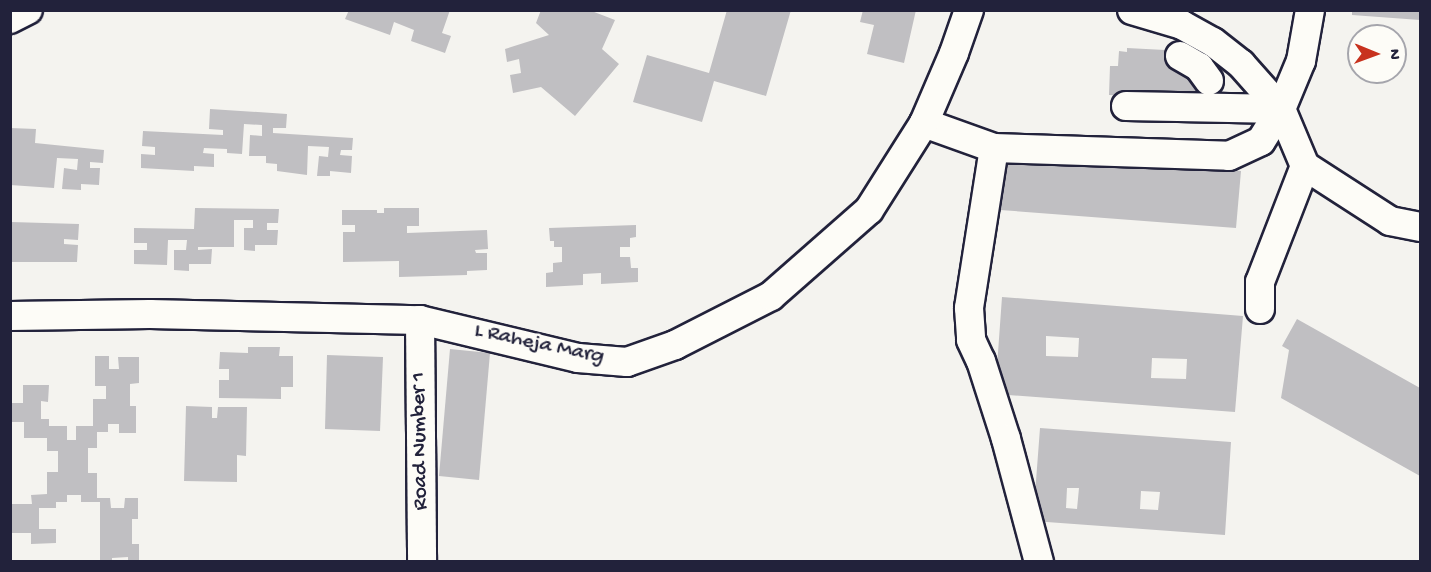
<!DOCTYPE html>
<html>
<head>
<meta charset="utf-8">
<style>
	body { margin:0 }
	#map { position:relative; width:1431px; height:572px; overflow:hidden; background:#f4f3ef; font-family:"Gochi Hand",sans-serif }
	div>[style] { position:absolute }
	.building>* { inset:0; background:#c0bfc2 }
	.roads { filter:drop-shadow(2px 0 #22223b) drop-shadow(-2px 0 #22223b) drop-shadow(0 2px #22223b) drop-shadow(0 -2px #22223b) }
	.minor>* { height:28px; margin:-14px; padding:0 14px; transform-origin:14px; border-radius:14px; background:#fdfcf7 }
	span { translate:-50% -50%; white-space:nowrap; text-align:center; line-height:1.15; -webkit-text-stroke:5px #fdfcf7; paint-order:stroke }
	.street-label { font-size:22px; color:#22223b }
	.frame { position:absolute; inset:0; border:12px solid #22223b; pointer-events:none }
	.north { position:absolute; left:1347px; top:24px; width:60px; height:60px; box-sizing:border-box; background:#fdfcf7; border:2px solid #a5a5ac; border-radius:50%; rotate:91deg; font-size:16px; font-weight:700; line-height:24px; text-align:center; color:#22223b }
	.north::after { content:''; display:block; margin:auto; width:21px; height:27px; background:#c8321e; clip-path:polygon(50% 0,100% 100%,50% 72%,0 100%) }
</style>
</head>
<body>
<div id="map">
	<div class="building">
		<i style="clip-path:polygon(349px 10px,450px 10px,442px 33px,451px 36px,445px 53px,411px 41px,414px 30px,394px 22px,390px 35px,345px 19px)"></i>
		<i style="clip-path:polygon(541px 10px,589px 10px,615px 20px,602px 49px,619px 64px,575px 116px,541px 87px,513px 93px,510px 75px,521px 73px,519px 59px,507px 62px,505px 49px,549px 35px,536px 23px)"></i>
		<i style="clip-path:polygon(727px 10px,791px 10px,766px 96px,714px 81px,702px 122px,633px 102px,647px 55px,709px 73px)"></i>
		<i style="clip-path:polygon(863px 10px,916px 10px,904px 63px,867px 54px,874px 25px,860px 22px)"></i>
		<i style="clip-path:polygon(1352px 10px,1420px 10px,1420px 20px,1352px 15px)"></i>
		<i style="clip-path:polygon(1127px 48px,1165px 50px,1165px 58px,1171px 58px,1192px 75px,1192px 83px,1196px 83px,1196px 89px,1205px 89px,1205px 99px,1109px 95px,1110px 66px,1118px 66px,1119px 51px,1127px 52px)"></i>
		<i style="clip-path:polygon(210px 109px,287px 114px,286px 128px,273px 128px,273px 133px,353px 138px,352px 150px,341px 150px,340px 155px,352px 156px,351px 173px,330px 171px,330px 176px,317px 176px,319px 156px,328px 157px,329px 147px,308px 146px,307px 175px,277px 171px,277px 164px,266px 163px,266px 156px,249px 156px,250px 135px,262px 136px,262px 125px,244px 124px,242px 154px,227px 153px,227px 149px,204px 148px,203px 153px,214px 154px,214px 167px,194px 166px,194px 171px,141px 168px,141px 154px,155px 155px,155px 147px,142px 146px,143px 131px,223px 135px,223px 130px,209px 129px)"></i>
		<i style="clip-path:polygon(10px 128px,36px 129px,35px 143px,104px 150px,103px 163px,90px 162px,90px 168px,100px 168px,99px 185px,81px 184px,81px 190px,62px 189px,64px 168px,77px 170px,78px 159px,57px 158px,54px 188px,10px 185px)"></i>
		<i style="clip-path:polygon(1004px 153px,1241px 171px,1236px 228px,1000px 210px)"></i>
		<i style="clip-path:polygon(195px 208px,279px 209px,278px 223px,267px 223px,267px 230px,278px 230px,277px 245px,255px 245px,255px 251px,244px 250px,244px 228px,253px 228px,253px 220px,234px 220px,234px 247px,198px 247px,198px 250px,212px 249px,211px 264px,189px 264px,189px 271px,174px 270px,174px 250px,186px 250px,187px 240px,168px 240px,167px 265px,134px 264px,134px 250px,147px 250px,147px 243px,134px 243px,134px 228px,194px 229px)"></i>
		<i style="clip-path:polygon(384px 208px,419px 208px,419px 226px,407px 226px,407px 233px,487px 230px,488px 249px,475px 250px,476px 253px,487px 253px,487px 270px,467px 271px,467px 275px,399px 277px,399px 261px,343px 262px,343px 232px,355px 232px,355px 225px,342px 225px,342px 210px,377px 210px,377px 213px,384px 213px)"></i>
		<i style="clip-path:polygon(11px 222px,79px 224px,78px 240px,64px 239px,64px 244px,78px 245px,77px 262px,10px 262px)"></i>
		<i style="clip-path:polygon(636px 225px,636px 237px,630px 238px,630px 247px,620px 247px,620px 257px,630px 257px,631px 268px,638px 268px,638px 282px,601px 284px,601px 273px,583px 274px,583px 285px,546px 287px,546px 273px,553px 272px,553px 263px,562px 262px,562px 247px,554px 247px,554px 241px,550px 241px,549px 228px)"></i>
		<i style="clip-path:polygon(evenodd,1002px 297px,1243px 316px,1235px 412px,995px 394px,1002px 297px,1046px 336px,1079px 338px,1078px 357px,1046px 356px,1046px 336px,1002px 297px,1152px 358px,1187px 359px,1186px 379px,1151px 378px,1152px 358px)"></i>
		<i style="clip-path:polygon(1297px 319px,1420px 388px,1420px 476px,1281px 398px,1289px 350px,1282px 346px)"></i>
		<i style="clip-path:polygon(248px 347px,280px 347px,279px 356px,293px 356px,293px 387px,281px 387px,281px 399px,219px 398px,219px 380px,229px 380px,229px 369px,219px 369px,220px 352px,248px 353px)"></i>
		<i style="clip-path:polygon(450px 349px,490px 353px,479px 480px,439px 476px)"></i>
		<i style="clip-path:polygon(327px 355px,383px 357px,380px 431px,325px 429px)"></i>
		<i style="clip-path:polygon(95px 356px,109px 356px,109px 369px,119px 369px,118px 357px,139px 357px,139px 383px,130px 384px,130px 406px,136px 406px,136px 433px,119px 433px,119px 424px,108px 424px,108px 432px,97px 432px,97px 448px,88px 448px,88px 473px,97px 473px,97px 498px,110px 498px,111px 508px,124px 508px,125px 498px,138px 498px,138px 519px,132px 519px,132px 544px,139px 544px,139px 562px,128px 562px,128px 557px,112px 558px,112px 562px,100px 562px,100px 502px,81px 502px,81px 495px,67px 495px,67px 502px,56px 502px,56px 508px,39px 508px,39px 529px,56px 529px,56px 543px,31px 544px,31px 533px,10px 533px,10px 504px,32px 504px,31px 495px,47px 494px,47px 472px,58px 472px,58px 451px,47px 451px,47px 438px,24px 438px,24px 422px,10px 422px,10px 403px,23px 403px,23px 385px,49px 385px,48px 402px,41px 401px,41px 419px,49px 419px,49px 426px,67px 426px,67px 440px,76px 440px,76px 426px,93px 426px,93px 399px,106px 399px,106px 386px,95px 386px)"></i>
		<i style="clip-path:polygon(186px 406px,212px 407px,212px 418px,217px 418px,218px 407px,247px 407px,246px 456px,237px 455px,237px 482px,184px 481px)"></i>
		<i style="clip-path:polygon(evenodd,1040px 428px,1231px 442px,1225px 535px,1033px 521px,1040px 428px,1067px 488px,1079px 488px,1077px 509px,1066px 508px,1067px 488px,1040px 428px,1141px 491px,1160px 492px,1158px 510px,1140px 509px,1141px 491px)"></i>
	</div>
	<div class="roads">
		<div class="minor">
			<i style="left:1132px;top:10px;width:52px;rotate:16.7deg"></i>
			<i style="left:1182px;top:25px;width:35px;rotate:29deg"></i>
			<i style="left:1213px;top:42px;width:36px;rotate:38deg"></i>
			<i style="left:1241px;top:64px;width:60px;rotate:48.4deg"></i>
			<i style="left:1281px;top:109px;width:62px;rotate:67.2deg"></i>
			<i style="left:1305px;top:166px;width:101px;rotate:32.9deg"></i>
			<i style="left:1390px;top:221px;width:31px;rotate:11deg"></i>
			<i style="left:10px;top:19px;width:20px;rotate:-27deg"></i>
			<i style="left:1180px;top:56px;width:22px;rotate:30deg"></i>
			<i style="left:1199px;top:67px;width:17px;rotate:54deg"></i>
			<i style="left:1126px;top:106px;width:155px;rotate:1.1deg"></i>
			<i style="left:924px;top:123px;width:74px;rotate:19.7deg"></i>
			<i style="left:994px;top:148px;width:235px;rotate:1.9deg"></i>
			<i style="left:1229px;top:156px;width:35px;rotate:-25deg"></i>
			<i style="left:1261px;top:141px;width:38px;rotate:-58deg"></i>
			<i style="left:1281px;top:109px;width:52px;rotate:-67.4deg"></i>
			<i style="left:1301px;top:61px;width:52px;rotate:-80deg"></i>
			<i style="left:994px;top:148px;width:162px;rotate:98.9deg"></i>
			<i style="left:969px;top:308px;width:32px;rotate:86deg"></i>
			<i style="left:971px;top:340px;width:23px;rotate:65deg"></i>
			<i style="left:981px;top:361px;width:82px;rotate:72.2deg"></i>
			<i style="left:1006px;top:439px;width:127px;rotate:75deg"></i>
			<i style="left:1260px;top:309px;width:27px;rotate:-90deg"></i>
			<i style="left:1260px;top:282px;width:124px;rotate:-68.8deg"></i>
			<i style="left:10px;top:316px;width:140px;rotate:-0.8deg"></i>
			<i style="left:150px;top:314px;width:270px;rotate:1.3deg"></i>
			<i style="left:420px;top:320px;width:163px;rotate:13.5deg"></i>
			<i style="left:578px;top:358px;width:49px;rotate:4.7deg"></i>
			<i style="left:627px;top:362px;width:51px;rotate:-19.5deg"></i>
			<i style="left:675px;top:345px;width:108px;rotate:-27deg"></i>
			<i style="left:771px;top:296px;width:130px;rotate:-41.3deg"></i>
			<i style="left:869px;top:210px;width:103px;rotate:-57.7deg"></i>
			<i style="left:924px;top:123px;width:76px;rotate:-66.8deg"></i>
			<i style="left:954px;top:53px;width:46px;rotate:-70.8deg"></i>
			<i style="left:420px;top:320px;width:242px;rotate:89.5deg"></i>
		</div>
	</div>
	<div class="street-label">
		<span style="left:539px;top:345px;rotate:12deg">L Raheja Marg</span>
		<span style="left:421px;top:441px;rotate:-91deg">Road Number 1</span>
	</div>
	<div class="frame"></div>
	<div class="north">N</div>
</div>
</body>
</html>
